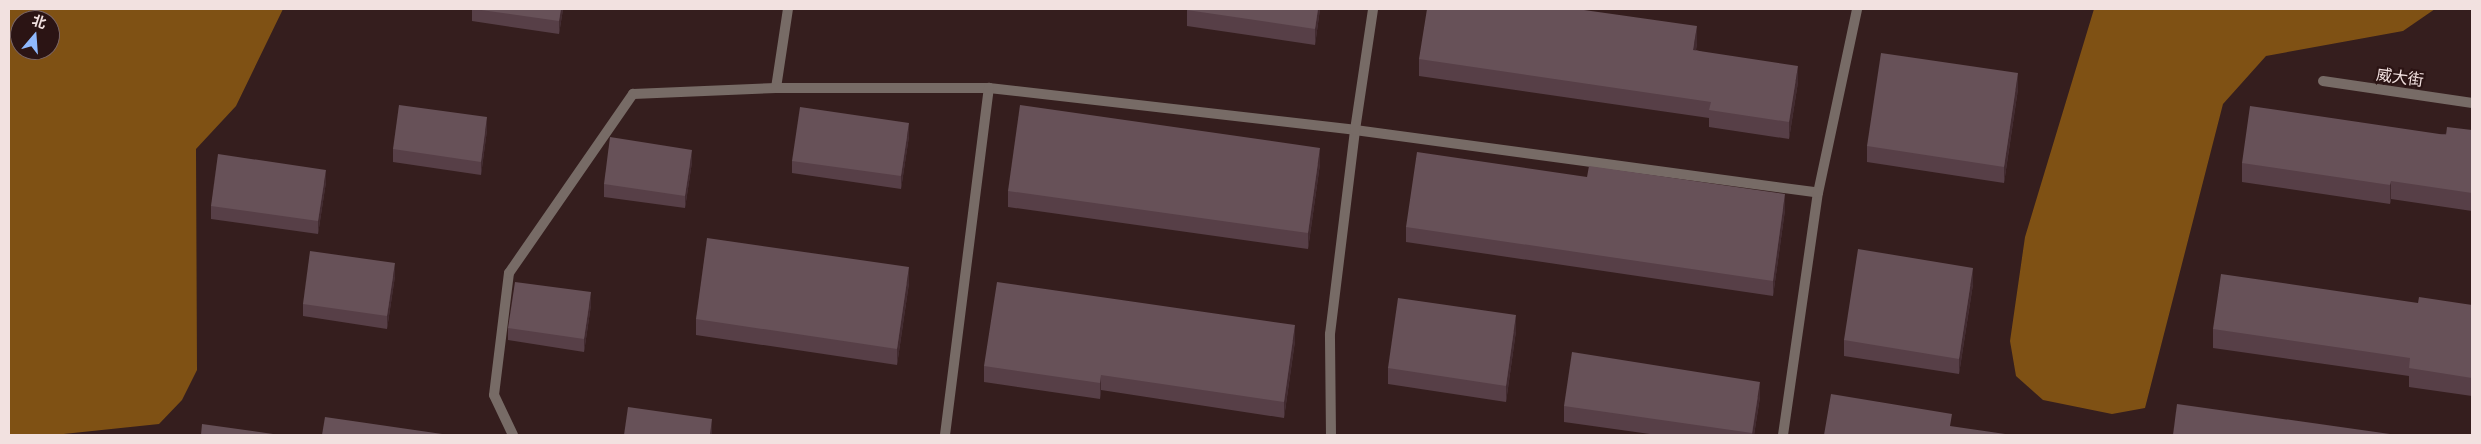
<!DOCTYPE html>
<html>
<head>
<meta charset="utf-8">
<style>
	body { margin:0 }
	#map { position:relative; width:2481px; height:444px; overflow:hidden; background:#351e1e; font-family:Lato,"Noto Sans SC",sans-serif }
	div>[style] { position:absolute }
	.forest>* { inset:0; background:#7f5114 }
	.service>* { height:10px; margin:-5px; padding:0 5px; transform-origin:5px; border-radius:5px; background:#776b66 }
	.minor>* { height:10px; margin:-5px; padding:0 5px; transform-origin:5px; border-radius:5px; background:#776b66 }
	.wall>* { inset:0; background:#573f47 }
	.shaded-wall>* { inset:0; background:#422b30 }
	.building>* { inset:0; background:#675158 }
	span { translate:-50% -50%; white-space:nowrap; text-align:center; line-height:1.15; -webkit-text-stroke:4.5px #2b1414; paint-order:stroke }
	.street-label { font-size:16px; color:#f2e1e0 }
	.frame { position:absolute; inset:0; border:10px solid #f2e1e0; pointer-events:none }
	.north { position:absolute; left:10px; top:10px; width:50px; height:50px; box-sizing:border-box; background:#2b1414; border:1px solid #7b6666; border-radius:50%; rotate:18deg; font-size:14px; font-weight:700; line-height:20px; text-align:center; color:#f2e1e0 }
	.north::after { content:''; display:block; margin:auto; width:18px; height:22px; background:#8fb8fd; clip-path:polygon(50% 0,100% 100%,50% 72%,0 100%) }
</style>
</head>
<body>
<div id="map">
	<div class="forest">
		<i style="clip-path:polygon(evenodd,9px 9px,283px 9px,236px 106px,196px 149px,197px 370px,182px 400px,159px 424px,54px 435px,9px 435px,9px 9px,20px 20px,50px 20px,50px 50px,20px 50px,20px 20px)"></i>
		<i style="clip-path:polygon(2094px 9px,2435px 9px,2403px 31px,2266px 56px,2223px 104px,2145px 408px,2112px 414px,2043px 400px,2016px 376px,2010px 341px,2025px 237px)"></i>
	</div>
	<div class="service">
		<i style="left:776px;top:88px;width:80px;rotate:-81.4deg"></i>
		<i style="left:513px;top:435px;width:44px;rotate:-115.4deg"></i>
		<i style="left:494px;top:395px;width:123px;rotate:-83deg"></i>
		<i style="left:509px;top:273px;width:218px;rotate:-55.3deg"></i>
		<i style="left:633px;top:94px;width:143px;rotate:-2.4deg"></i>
		<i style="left:776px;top:88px;width:213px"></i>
		<i style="left:989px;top:88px;width:368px;rotate:6.5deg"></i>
		<i style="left:1355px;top:130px;width:467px;rotate:7.7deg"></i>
		<i style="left:945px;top:435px;width:350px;rotate:-82.8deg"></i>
		<i style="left:1331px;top:435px;width:101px;rotate:-90.6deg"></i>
		<i style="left:1330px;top:334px;width:206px;rotate:-83deg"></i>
		<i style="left:1355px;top:130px;width:122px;rotate:-81.5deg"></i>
		<i style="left:1783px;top:435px;width:245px;rotate:-81.8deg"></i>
		<i style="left:1818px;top:193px;width:188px;rotate:-78deg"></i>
	</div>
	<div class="minor">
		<i style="left:2323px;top:81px;width:151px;rotate:8.4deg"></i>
	</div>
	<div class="wall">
		<i style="clip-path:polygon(472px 9px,563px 9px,559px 34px,472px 21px)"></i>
		<i style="clip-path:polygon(1187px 9px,1320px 9px,1315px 45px,1187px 26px)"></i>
		<i style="clip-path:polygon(1697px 43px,1696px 50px,1798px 82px,1789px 139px,1709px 127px,1709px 118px,1419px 76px,1419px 59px)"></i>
		<i style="clip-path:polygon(2018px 89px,2004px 183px,1867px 162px,1867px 146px)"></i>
		<i style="clip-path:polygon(487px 130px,481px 175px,393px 162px,393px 149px)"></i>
		<i style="clip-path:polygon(2472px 130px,2472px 211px,2391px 199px,2390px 204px,2242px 182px,2242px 163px)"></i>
		<i style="clip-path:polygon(909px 136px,901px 189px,792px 173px,792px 161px)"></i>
		<i style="clip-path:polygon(692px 162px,685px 208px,604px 197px,604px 184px)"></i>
		<i style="clip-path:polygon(1320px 164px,1308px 249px,1008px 207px,1008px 191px)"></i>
		<i style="clip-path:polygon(1587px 177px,1785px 210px,1773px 296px,1406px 242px,1406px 227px)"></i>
		<i style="clip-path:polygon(326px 182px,318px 234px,211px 219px,211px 206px)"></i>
		<i style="clip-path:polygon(395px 276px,387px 329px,303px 316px,303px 304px)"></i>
		<i style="clip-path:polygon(909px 283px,897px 365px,696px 335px,696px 319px)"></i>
		<i style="clip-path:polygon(1973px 284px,1959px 374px,1844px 356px,1844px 340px)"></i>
		<i style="clip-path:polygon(2418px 303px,2472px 305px,2472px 396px,2409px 387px,2409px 376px,2213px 348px,2213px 329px)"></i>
		<i style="clip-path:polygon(591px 305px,584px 352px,508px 340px,508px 328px)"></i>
		<i style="clip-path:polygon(1516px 331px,1506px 402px,1388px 384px,1388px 368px)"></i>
		<i style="clip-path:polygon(1295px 341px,1284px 418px,1101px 390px,1100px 399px,984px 382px,984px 366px)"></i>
		<i style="clip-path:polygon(1760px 397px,1754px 435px,1657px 435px,1564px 422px,1564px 406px)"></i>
	</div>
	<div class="shaded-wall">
		<i style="clip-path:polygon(561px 9px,563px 9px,559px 34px,559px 21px)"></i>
		<i style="clip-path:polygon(1318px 9px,1320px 9px,1315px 45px,1315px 29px)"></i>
		<i style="clip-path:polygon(1697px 26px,1697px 43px,1693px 67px,1693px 50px)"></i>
		<i style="clip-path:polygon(1798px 66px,1798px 82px,1789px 139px,1789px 122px)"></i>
		<i style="clip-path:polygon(2018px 73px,2018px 89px,2004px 183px,2004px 167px)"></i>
		<i style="clip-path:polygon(487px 117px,487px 130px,481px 175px,481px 162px)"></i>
		<i style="clip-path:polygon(909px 123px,909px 136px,901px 189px,901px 176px)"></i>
		<i style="clip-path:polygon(1320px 148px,1320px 164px,1308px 249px,1308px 233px)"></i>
		<i style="clip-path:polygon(692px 150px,692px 162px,685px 208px,685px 196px)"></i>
		<i style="clip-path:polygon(326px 170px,326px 182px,318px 234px,318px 221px)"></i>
		<i style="clip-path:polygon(2391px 181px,2391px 199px,2390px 204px,2390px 185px)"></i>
		<i style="clip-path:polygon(1785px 194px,1785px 210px,1773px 296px,1773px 281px)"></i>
		<i style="clip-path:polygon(395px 263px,395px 276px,387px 329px,387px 316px)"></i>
		<i style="clip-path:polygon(909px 267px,909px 283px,897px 365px,897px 349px)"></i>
		<i style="clip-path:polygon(1973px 268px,1973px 284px,1959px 374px,1959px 359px)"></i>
		<i style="clip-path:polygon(591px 292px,591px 305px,584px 352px,584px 339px)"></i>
		<i style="clip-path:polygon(1516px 315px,1516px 331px,1506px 402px,1506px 386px)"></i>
		<i style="clip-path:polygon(1295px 325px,1295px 341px,1284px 418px,1284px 402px)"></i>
		<i style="clip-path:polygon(1101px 375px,1101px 390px,1100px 399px,1100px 383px)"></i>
		<i style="clip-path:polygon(1760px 382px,1760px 397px,1754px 435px,1752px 435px)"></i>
		<i style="clip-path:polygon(712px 419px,712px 435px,710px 435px)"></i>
	</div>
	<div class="building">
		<i style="clip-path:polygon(474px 9px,561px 9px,559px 21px)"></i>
		<i style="clip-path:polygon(1187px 9px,1318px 9px,1315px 29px,1187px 10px)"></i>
		<i style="clip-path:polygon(1427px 9px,1577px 9px,1697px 26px,1693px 50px,1798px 66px,1789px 122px,1709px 110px,1711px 102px,1419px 59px)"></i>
		<i style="clip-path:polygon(1881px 53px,2018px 73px,2004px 167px,1867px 146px)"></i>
		<i style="clip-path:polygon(399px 105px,487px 117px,481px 162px,393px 149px)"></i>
		<i style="clip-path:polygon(1020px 105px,1320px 148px,1308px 233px,1008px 191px)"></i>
		<i style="clip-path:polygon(2250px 106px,2446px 135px,2447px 127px,2472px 130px,2472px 193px,2391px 181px,2390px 185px,2242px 163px)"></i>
		<i style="clip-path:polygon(800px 107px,909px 123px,901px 176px,792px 161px)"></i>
		<i style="clip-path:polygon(610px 137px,692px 150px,685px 196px,604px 184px)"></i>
		<i style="clip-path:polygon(1417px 152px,1587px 177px,1589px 166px,1785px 194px,1773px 281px,1406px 227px)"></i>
		<i style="clip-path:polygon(218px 154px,326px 170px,318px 221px,211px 206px)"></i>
		<i style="clip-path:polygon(707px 238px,909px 267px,897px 349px,696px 319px)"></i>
		<i style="clip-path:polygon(1858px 249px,1973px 268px,1959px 359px,1844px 340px)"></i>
		<i style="clip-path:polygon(310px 251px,395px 263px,387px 316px,303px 304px)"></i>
		<i style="clip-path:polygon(2221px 274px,2418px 303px,2419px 297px,2472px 305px,2472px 378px,2409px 368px,2410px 358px,2213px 329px)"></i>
		<i style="clip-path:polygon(515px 282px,591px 292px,584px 339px,508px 328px)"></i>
		<i style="clip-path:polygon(997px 282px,1295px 325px,1284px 402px,1101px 375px,1100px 383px,984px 366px)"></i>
		<i style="clip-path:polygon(1398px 298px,1516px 315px,1506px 386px,1388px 368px)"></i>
		<i style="clip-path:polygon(1572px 352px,1760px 382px,1752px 433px,1564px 406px)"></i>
		<i style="clip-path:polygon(1831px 394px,1952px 414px,1950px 426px,2012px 435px,1824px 435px)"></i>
		<i style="clip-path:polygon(2177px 404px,2397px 435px,2173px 435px)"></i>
		<i style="clip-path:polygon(628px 407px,712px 419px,710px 435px,624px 435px)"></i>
		<i style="clip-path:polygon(325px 417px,449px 435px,322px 435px)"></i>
		<i style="clip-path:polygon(202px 424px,280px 435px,201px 435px)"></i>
	</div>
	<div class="street-label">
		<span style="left:2400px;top:77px;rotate:8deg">威大街</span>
	</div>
	<div class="frame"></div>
	<div class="north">北</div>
</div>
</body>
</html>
